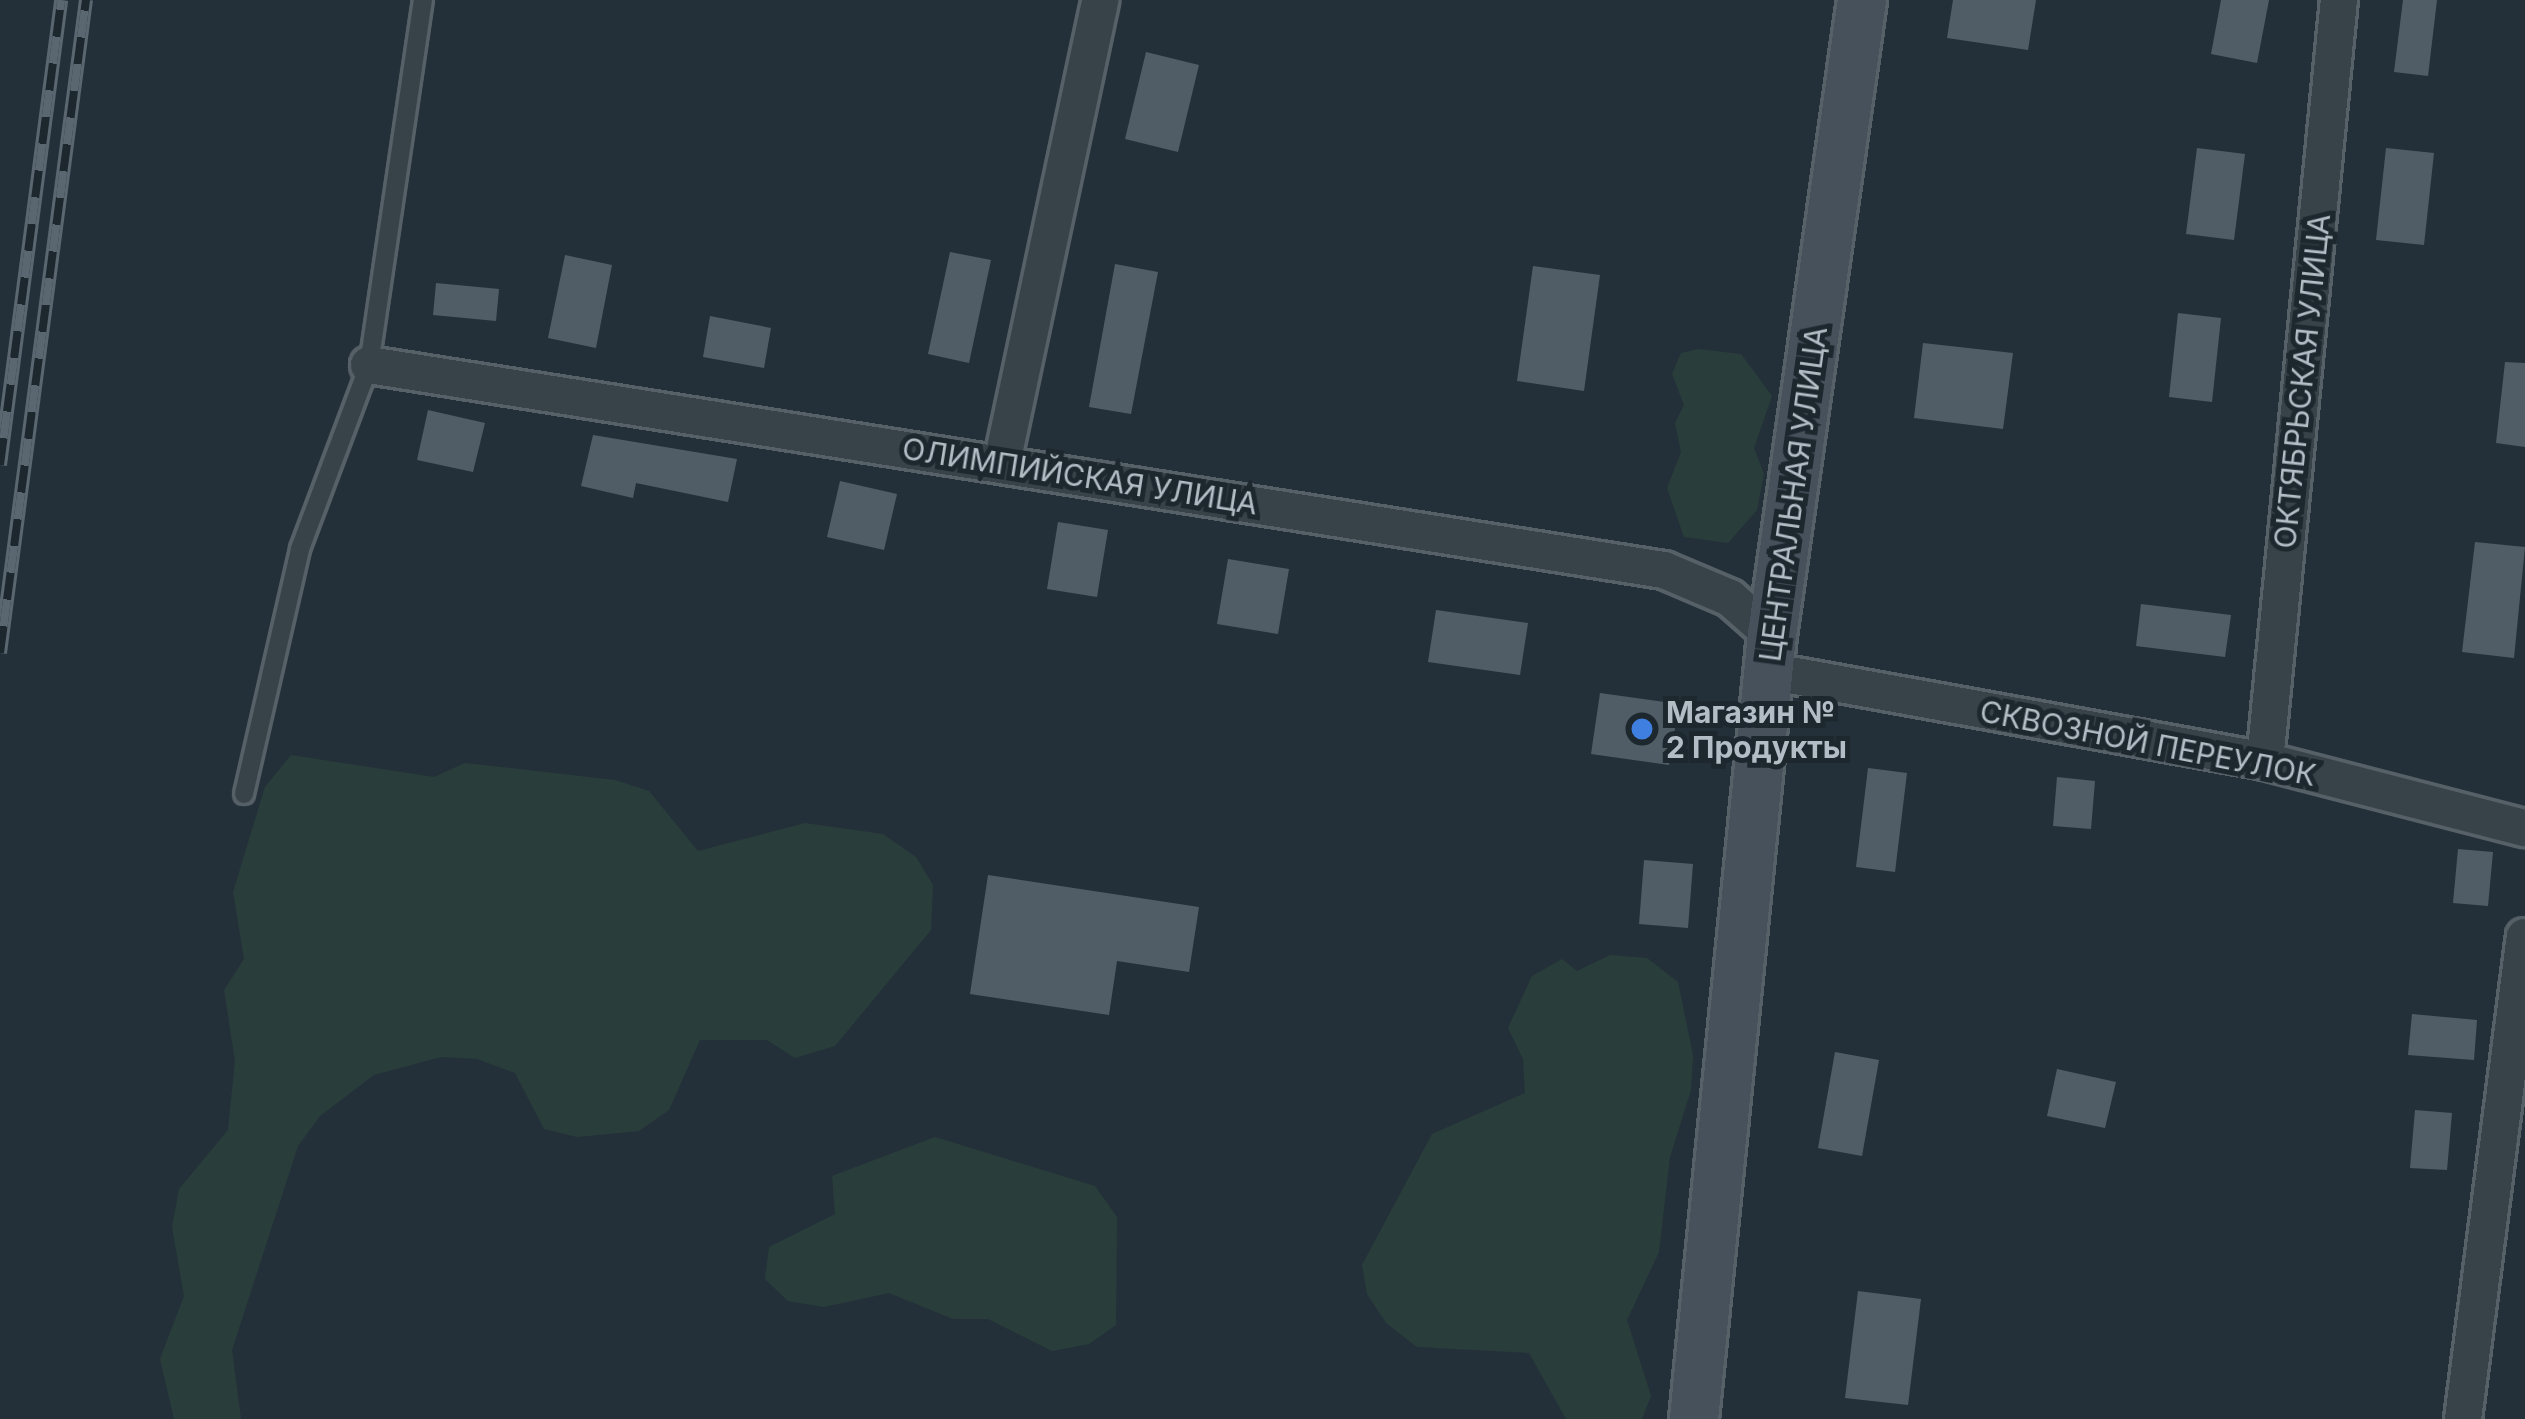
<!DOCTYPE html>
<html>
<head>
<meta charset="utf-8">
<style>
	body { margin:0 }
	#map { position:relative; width:2525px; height:1419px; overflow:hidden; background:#243039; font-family:Inter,sans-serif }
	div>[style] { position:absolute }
	.green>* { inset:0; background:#293e3b }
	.building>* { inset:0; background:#505d67 }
	.roads { filter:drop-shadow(3px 0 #566067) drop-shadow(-3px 0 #566067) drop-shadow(0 3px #566067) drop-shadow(0 -3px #566067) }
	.lane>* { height:18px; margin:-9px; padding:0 9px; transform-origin:9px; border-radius:9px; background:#384249 }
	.street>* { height:36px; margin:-18px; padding:0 18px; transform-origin:18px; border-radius:18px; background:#384249 }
	.secondary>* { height:48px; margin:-24px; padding:0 24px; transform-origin:24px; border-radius:24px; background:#46515c }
	.rail>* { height:14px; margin-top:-7px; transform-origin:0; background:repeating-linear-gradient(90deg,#1d272e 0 27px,#5a6670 0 54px); box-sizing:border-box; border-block:3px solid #5a6670 }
	.dots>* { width:33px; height:33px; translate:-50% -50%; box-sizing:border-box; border:6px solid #1d272e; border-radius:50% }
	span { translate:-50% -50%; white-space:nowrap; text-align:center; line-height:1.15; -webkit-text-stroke:10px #1d272e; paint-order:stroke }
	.street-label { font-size:30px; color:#b3bdc5 }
	.poi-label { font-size:30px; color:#b3bdc5; font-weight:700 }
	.left { translate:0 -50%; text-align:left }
</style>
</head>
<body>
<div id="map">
	<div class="green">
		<i style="clip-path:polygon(1698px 349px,1741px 354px,1772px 396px,1754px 448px,1764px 474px,1757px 510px,1728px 543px,1684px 537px,1667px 488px,1681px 452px,1675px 423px,1684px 405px,1672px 374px,1681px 353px)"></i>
		<i style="clip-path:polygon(291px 755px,434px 777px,465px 763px,615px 780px,649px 791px,698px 851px,805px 823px,883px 834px,916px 857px,933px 885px,931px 930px,835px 1046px,795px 1058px,767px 1040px,700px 1040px,669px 1110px,639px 1131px,577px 1137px,544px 1129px,515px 1073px,477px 1059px,441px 1057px,374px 1075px,320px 1116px,298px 1146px,232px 1350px,241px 1419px,174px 1419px,160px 1359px,184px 1296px,172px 1227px,179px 1189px,228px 1130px,235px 1061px,224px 990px,244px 959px,233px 892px,265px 787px)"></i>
		<i style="clip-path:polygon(1610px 955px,1647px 958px,1678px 982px,1693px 1055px,1691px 1090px,1670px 1157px,1659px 1252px,1627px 1320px,1651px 1396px,1642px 1419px,1566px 1419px,1529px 1353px,1417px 1347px,1386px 1323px,1367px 1294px,1362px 1265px,1432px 1134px,1525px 1093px,1523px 1059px,1508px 1028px,1532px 976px,1562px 959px,1577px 971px)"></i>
		<i style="clip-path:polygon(935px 1137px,1095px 1186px,1117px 1217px,1116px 1325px,1089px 1344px,1052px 1351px,988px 1319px,953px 1319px,889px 1293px,824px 1307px,788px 1301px,765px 1279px,769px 1247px,835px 1214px,832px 1176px)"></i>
	</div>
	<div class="building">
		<i style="clip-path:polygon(1953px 0,2036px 0,2028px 50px,1947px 38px)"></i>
		<i style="clip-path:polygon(2221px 0,2269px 0,2257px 63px,2211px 54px)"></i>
		<i style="clip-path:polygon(2403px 0,2437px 0,2428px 76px,2394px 72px)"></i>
		<i style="clip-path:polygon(1146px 52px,1199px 65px,1178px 152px,1125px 139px)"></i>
		<i style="clip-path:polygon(2197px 148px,2245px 154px,2234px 240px,2186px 234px)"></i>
		<i style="clip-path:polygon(2386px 148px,2434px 153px,2424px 245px,2376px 240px)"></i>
		<i style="clip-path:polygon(950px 252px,991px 260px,969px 363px,928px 354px)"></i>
		<i style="clip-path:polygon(565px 255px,612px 265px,596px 348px,548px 338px)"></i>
		<i style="clip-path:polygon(1115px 264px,1158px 272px,1131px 414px,1089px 407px)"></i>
		<i style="clip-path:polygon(1533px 266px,1600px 275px,1584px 391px,1517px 381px)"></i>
		<i style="clip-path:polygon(436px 283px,499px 289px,496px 321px,433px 315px)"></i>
		<i style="clip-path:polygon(2178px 313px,2221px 318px,2212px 402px,2169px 397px)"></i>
		<i style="clip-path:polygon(710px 316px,771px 328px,764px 368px,703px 357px)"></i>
		<i style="clip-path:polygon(1923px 343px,2013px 353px,2003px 429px,1914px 418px)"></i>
		<i style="clip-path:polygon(2505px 362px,2525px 363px,2525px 447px,2496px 443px)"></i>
		<i style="clip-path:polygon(428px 410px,485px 423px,473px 472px,417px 460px)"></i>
		<i style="clip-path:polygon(593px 435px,737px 459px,728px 502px,636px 483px,633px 498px,581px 486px)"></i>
		<i style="clip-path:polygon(840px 481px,897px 494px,884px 550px,827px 537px)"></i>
		<i style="clip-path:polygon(1058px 522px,1108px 530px,1097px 597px,1047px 589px)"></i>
		<i style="clip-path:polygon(2475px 542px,2525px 547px,2514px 658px,2462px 652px)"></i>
		<i style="clip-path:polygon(1228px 559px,1289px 569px,1278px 634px,1217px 624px)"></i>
		<i style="clip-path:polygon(2141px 604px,2231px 615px,2225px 657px,2136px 646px)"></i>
		<i style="clip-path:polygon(1436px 610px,1528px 623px,1520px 675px,1428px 662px)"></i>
		<i style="clip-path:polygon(1600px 693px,1679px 704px,1669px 765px,1591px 754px)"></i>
		<i style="clip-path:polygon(1868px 768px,1907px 773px,1895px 872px,1856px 867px)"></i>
		<i style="clip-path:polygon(2057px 777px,2095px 781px,2091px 829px,2053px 826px)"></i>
		<i style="clip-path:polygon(2458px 849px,2493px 852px,2488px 906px,2453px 903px)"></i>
		<i style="clip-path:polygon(1644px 860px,1693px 864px,1688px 928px,1639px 924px)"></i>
		<i style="clip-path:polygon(988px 875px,1199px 907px,1189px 972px,1117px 961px,1109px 1015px,970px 994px)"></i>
		<i style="clip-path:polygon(2412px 1014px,2477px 1020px,2474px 1060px,2408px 1055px)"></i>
		<i style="clip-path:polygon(1835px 1052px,1879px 1060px,1862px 1156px,1818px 1148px)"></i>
		<i style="clip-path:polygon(2057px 1069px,2116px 1082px,2105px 1128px,2047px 1116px)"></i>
		<i style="clip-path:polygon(2415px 1110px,2452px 1113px,2447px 1170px,2410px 1168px)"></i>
		<i style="clip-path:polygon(1858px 1291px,1921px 1299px,1908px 1405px,1845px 1398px)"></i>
	</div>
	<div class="roads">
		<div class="lane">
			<i style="left:244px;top:794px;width:251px;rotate:-77.1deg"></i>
			<i style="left:300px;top:549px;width:197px;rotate:-69.4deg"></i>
			<i style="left:369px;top:365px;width:369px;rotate:-81.6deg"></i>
		</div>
		<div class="street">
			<i style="left:369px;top:365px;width:1311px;rotate:9deg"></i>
			<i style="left:1664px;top:570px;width:72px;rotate:23deg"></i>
			<i style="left:1730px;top:598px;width:56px;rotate:41.4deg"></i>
			<i style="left:1002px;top:463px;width:473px;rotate:-78deg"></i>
			<i style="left:1768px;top:671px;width:505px;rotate:10.26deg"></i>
			<i style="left:2265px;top:761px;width:268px;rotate:14.5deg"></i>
			<i style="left:2265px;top:761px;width:765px;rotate:-84.45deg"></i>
			<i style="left:2463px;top:1419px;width:486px;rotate:-82.7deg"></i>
		</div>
		<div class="secondary">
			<i style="left:1694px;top:1419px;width:788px;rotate:-84.32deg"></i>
			<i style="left:1772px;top:635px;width:641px;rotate:-81.93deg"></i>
		</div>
	</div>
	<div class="rail">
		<i style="left:0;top:465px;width:469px;rotate:-82.5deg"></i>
		<i style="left:0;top:653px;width:659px;rotate:-82.5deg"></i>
	</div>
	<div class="dots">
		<i style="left:1642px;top:729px;background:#3f7fe0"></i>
	</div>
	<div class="street-label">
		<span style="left:2302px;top:381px;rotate:-84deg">ОКТЯБРЬСКАЯ УЛИЦА</span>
		<span style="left:1080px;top:476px;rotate:9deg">ОЛИМПИЙСКАЯ УЛИЦА</span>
		<span style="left:1793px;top:494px;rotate:-82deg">ЦЕНТРАЛЬНАЯ УЛИЦА</span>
		<span style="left:2148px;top:743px;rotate:11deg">СКВОЗНОЙ ПЕРЕУЛОК</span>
	</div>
	<div class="poi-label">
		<span class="left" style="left:1666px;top:729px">Магазин №<br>2 Продукты</span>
	</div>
</div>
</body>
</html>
